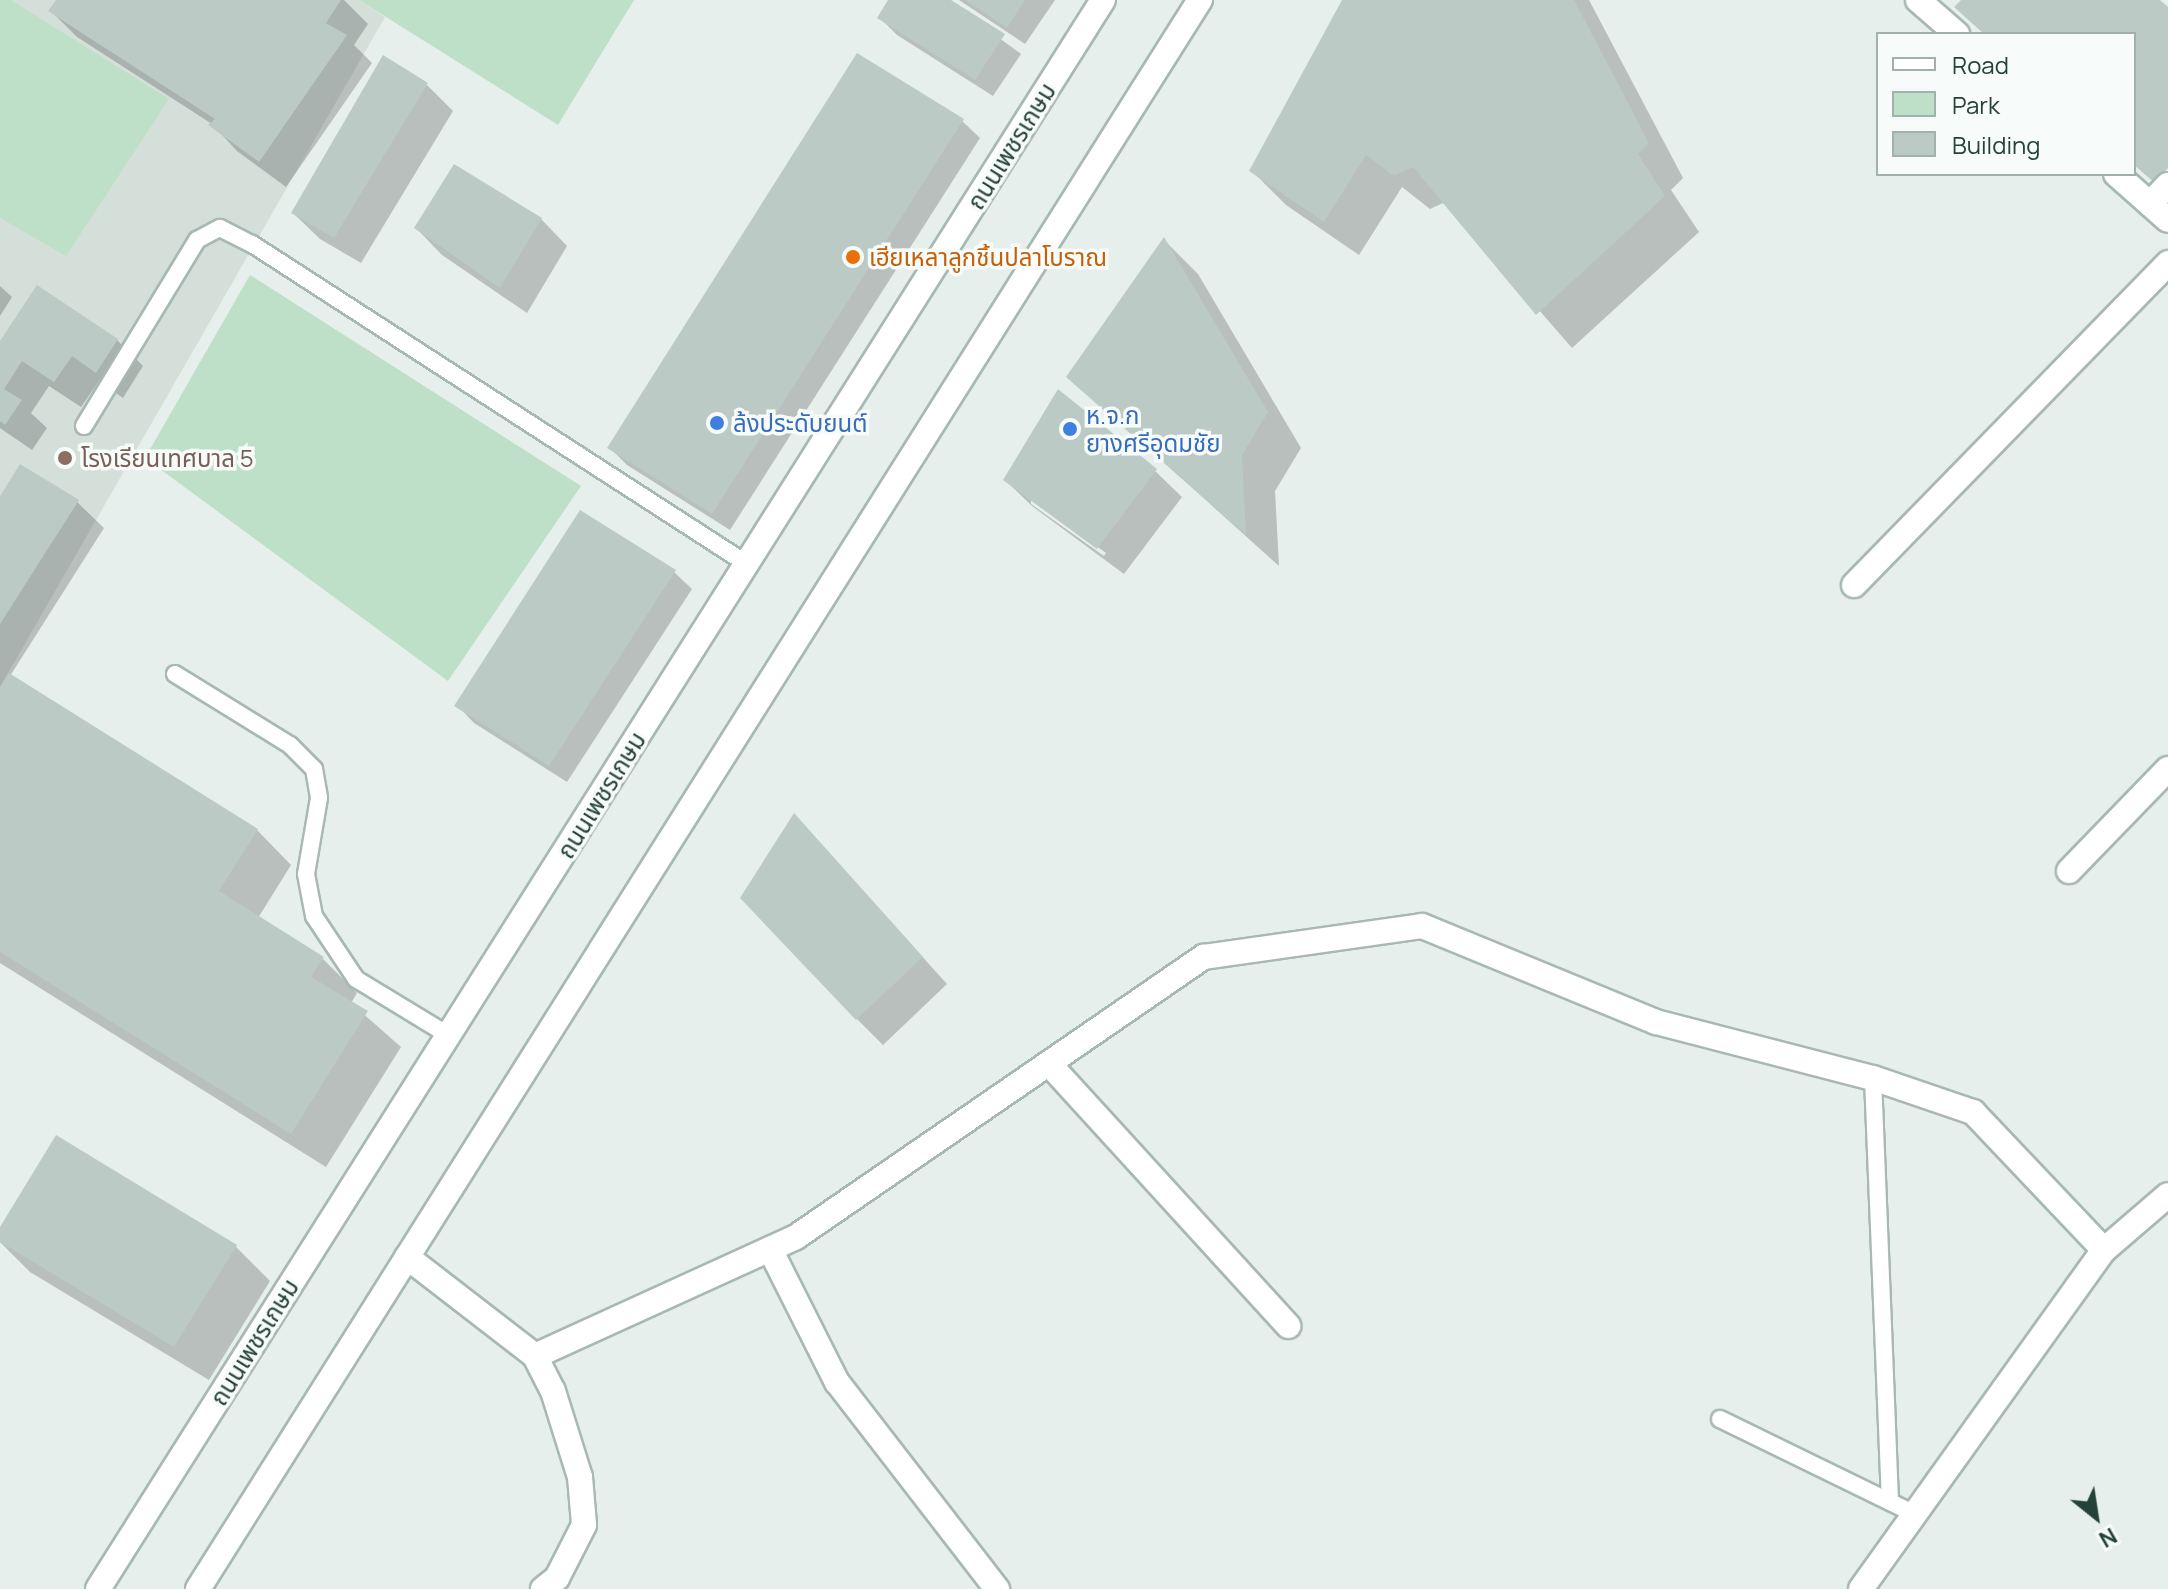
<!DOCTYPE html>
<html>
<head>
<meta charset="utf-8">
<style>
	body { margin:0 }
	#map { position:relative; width:2168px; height:1589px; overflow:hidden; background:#e6efeb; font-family:Manrope,"Noto Sans Thai",sans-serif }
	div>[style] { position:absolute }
	.built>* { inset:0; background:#d4dfda }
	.green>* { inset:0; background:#bfe0c8 }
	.shadow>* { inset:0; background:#0003 }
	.building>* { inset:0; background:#bbcac4 }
	.roads { filter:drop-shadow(2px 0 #a8b8b2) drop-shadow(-2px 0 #a8b8b2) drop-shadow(0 2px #a8b8b2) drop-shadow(0 -2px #a8b8b2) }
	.service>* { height:16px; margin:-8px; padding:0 8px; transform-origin:8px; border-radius:8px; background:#fff }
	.minor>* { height:24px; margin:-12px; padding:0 12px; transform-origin:12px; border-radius:12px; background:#fff }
	.secondary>* { height:24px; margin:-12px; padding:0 12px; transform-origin:12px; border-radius:12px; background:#fff }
	.dots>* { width:22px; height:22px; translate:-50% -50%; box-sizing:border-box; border:4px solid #f7fbf9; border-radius:50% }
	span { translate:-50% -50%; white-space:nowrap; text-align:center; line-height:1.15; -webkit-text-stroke:7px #f7fbf9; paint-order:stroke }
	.street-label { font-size:24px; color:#24423a }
	.food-label { font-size:24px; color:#c56008 }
	.left { translate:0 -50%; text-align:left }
	.shop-label { font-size:24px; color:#366cbe }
	.education-label { font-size:24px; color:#785e54 }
	.legend { position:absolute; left:1876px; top:32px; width:260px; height:144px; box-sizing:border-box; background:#f7fbf9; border:2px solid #a3b1ad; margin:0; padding:10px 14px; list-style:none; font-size:24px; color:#24423a }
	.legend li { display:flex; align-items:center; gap:16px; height:40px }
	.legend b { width:40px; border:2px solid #a3b1ad }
	.north { position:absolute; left:2056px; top:1477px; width:80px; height:80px; -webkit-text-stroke:6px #f7fbf9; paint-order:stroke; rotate:150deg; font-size:22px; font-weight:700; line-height:32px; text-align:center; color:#24423a }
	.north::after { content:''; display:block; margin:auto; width:28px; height:36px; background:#24423a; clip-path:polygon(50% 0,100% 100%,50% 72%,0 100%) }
</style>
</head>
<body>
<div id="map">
	<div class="built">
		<i style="clip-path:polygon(0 0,359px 0,385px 17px,0 687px)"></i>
	</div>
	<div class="green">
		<i style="clip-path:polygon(0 0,11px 0,169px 99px,66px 256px,0 218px)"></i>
		<i style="clip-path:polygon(359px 0,634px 0,558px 125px)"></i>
		<i style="clip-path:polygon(250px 275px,581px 486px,448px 681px,145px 458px)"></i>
	</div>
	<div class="shadow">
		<i style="clip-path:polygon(58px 0,344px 0,368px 24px,354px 45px,372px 63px,286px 187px,237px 151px,212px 124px,77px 37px,51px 11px)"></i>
		<i style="clip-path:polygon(891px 0,947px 0,1021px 54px,993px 96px,897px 35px,879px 17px)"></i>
		<i style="clip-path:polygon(959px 0,1055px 0,1025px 44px)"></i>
		<i style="clip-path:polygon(1345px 0,1589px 0,1683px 178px,1671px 190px,1699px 232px,1572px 348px,1445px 202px,1430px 209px,1402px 187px,1359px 255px,1286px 205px,1251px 170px)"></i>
		<i style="clip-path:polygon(427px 85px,453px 111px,361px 263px,320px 239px,293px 213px)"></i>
		<i style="clip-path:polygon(962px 121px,980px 138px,730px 530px,627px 465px,609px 447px)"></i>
		<i style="clip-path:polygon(541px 219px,567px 246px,527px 313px,442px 255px,416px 228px)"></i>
		<i style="clip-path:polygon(1164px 240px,1198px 274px,1301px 448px,1275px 491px,1279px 566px,1068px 376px)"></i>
		<i style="clip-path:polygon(0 286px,12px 297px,0 316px)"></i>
		<i style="clip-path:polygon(117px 340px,143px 366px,123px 398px,99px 381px,81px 407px,49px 386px,31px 413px,47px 428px,32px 450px,0 428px,0 344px)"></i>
		<i style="clip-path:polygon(evenodd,1155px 471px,1182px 497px,1124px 574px,1032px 506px,1005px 480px,1155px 471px,1031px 499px,1106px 553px,1104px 556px,1031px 504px,1031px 499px)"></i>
		<i style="clip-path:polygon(0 499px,77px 502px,104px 528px,10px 676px,257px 830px,291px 865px,258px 918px,322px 958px,357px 993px,351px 1003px,401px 1047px,326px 1167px,0 963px)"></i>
		<i style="clip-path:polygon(674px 572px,692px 589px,567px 782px,474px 723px,457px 705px)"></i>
		<i style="clip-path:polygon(795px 816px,947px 984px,883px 1045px,857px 1019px)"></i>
		<i style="clip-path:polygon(0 1231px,235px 1246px,270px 1281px,209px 1380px,30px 1272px,0 1242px)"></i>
	</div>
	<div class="building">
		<i style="clip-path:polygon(56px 0,341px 0,326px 23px,347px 35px,259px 162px,208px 125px,215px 119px,48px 11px)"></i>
		<i style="clip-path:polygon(888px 0,951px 0,1005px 34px,975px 80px,877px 18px)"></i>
		<i style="clip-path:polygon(965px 0,1025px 0,1007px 28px)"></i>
		<i style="clip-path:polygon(1342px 0,1574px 0,1649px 143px,1638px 154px,1665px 196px,1536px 315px,1413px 167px,1394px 176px,1366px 155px,1324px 222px,1249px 171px)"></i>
		<i style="clip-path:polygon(1961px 0,2160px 0,2168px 7px,2168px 168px,2155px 183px,2134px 165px,2134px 34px,1984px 34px,1954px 7px)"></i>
		<i style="clip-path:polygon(857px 53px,964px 119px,712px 514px,607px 448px)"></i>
		<i style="clip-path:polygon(383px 55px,428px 83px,334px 238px,291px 213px)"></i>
		<i style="clip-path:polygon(454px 164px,542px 218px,500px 288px,414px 228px)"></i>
		<i style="clip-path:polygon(1164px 237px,1268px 412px,1242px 455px,1246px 535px,1066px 377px)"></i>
		<i style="clip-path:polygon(37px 285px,118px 339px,96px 373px,72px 356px,54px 382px,22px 361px,4px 389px,22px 400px,5px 425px,0 421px,0 341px)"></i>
		<i style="clip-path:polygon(1058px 389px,1157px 469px,1097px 549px,1003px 480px)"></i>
		<i style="clip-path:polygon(20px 464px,79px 500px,0 624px,0 496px)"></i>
		<i style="clip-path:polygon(580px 510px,676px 570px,549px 766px,454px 706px)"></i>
		<i style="clip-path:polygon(9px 673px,258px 829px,219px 891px,324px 957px,311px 977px,368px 1011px,291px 1134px,0 952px,0 687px)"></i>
		<i style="clip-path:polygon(794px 813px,923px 957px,856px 1020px,740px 898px)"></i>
		<i style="clip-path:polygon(56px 1135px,237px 1245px,174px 1347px,0 1242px,0 1227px)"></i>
	</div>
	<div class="roads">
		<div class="service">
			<i style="left:84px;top:426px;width:218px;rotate:-58.7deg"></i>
			<i style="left:197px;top:240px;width:26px;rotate:-28deg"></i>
			<i style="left:220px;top:228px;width:36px;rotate:27deg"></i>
			<i style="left:252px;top:244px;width:589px;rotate:32.88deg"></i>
			<i style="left:175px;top:674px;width:135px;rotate:31.7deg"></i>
			<i style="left:290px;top:745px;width:34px;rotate:45deg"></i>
			<i style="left:314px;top:769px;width:29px;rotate:80deg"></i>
			<i style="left:319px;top:798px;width:77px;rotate:99.7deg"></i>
			<i style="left:306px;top:874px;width:43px;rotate:79.2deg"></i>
			<i style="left:314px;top:916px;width:76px;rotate:56.3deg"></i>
			<i style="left:356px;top:979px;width:108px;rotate:31.3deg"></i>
			<i style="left:1873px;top:1078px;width:424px;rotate:87.7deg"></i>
			<i style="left:1720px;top:1419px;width:215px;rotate:26deg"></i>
		</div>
		<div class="minor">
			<i style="left:1918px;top:0;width:52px;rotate:41.1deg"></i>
			<i style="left:2116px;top:174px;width:69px;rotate:41.5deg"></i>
			<i style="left:2150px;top:204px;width:26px;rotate:-47deg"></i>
			<i style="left:1854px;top:585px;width:450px;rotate:-45.7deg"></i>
			<i style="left:2069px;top:871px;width:142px;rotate:-45.9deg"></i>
			<i style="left:1051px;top:1066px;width:352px;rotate:47.6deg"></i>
			<i style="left:770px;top:1249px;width:149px;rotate:63.3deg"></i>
			<i style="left:837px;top:1382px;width:262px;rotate:52.3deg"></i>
			<i style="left:407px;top:1257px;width:162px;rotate:37.7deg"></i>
			<i style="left:535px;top:1356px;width:39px;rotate:63deg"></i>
			<i style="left:553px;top:1391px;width:90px;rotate:72.6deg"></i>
			<i style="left:580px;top:1477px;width:48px;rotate:85.2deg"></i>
			<i style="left:584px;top:1525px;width:59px;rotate:117deg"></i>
			<i style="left:557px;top:1578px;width:18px;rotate:142deg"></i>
			<i style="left:535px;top:1356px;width:287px;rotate:-24.5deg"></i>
			<i style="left:796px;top:1237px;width:495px;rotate:-34.5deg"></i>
			<i style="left:1204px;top:957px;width:220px;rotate:-8.1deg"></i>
			<i style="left:1422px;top:926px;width:253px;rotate:22.3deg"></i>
			<i style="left:1656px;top:1022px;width:224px;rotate:14.5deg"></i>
			<i style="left:1873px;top:1078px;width:106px;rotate:18.8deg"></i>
			<i style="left:1973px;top:1112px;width:190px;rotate:46.5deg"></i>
			<i style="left:1861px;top:1589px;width:417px;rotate:-54.4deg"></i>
			<i style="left:2104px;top:1250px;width:84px;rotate:-40.7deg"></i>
		</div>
		<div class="secondary">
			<i style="left:98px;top:1589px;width:1880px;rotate:-57.69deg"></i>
			<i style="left:198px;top:1589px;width:1879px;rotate:-57.77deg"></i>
		</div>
	</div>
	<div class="dots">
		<i style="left:853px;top:257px;background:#e8710a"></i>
		<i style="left:717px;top:423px;background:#3f7fe0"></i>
		<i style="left:1070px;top:429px;background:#3f7fe0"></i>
		<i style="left:65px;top:458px;background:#8d6e63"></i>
	</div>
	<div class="street-label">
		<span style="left:1011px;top:146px;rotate:-58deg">ถนนเพชรเกษม</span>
		<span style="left:601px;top:795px;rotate:-58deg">ถนนเพชรเกษม</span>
		<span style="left:254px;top:1342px;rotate:-58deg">ถนนเพชรเกษม</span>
	</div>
	<div class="food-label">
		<span class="left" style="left:869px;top:257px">เฮียเหลาลูกชิ้นปลาโบราณ</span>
	</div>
	<div class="shop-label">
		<span class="left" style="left:1086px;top:429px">ห.จ.ก<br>ยางศรีอุดมชัย</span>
		<span class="left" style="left:733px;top:423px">ล้งประดับยนต์</span>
	</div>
	<div class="education-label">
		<span class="left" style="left:81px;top:458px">โรงเรียนเทศบาล 5</span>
	</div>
	<ul class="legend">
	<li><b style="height:10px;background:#fff"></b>Road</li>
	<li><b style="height:22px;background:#bfe0c8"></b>Park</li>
	<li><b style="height:22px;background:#bbcac4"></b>Building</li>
	</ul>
	<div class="north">N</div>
</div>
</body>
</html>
